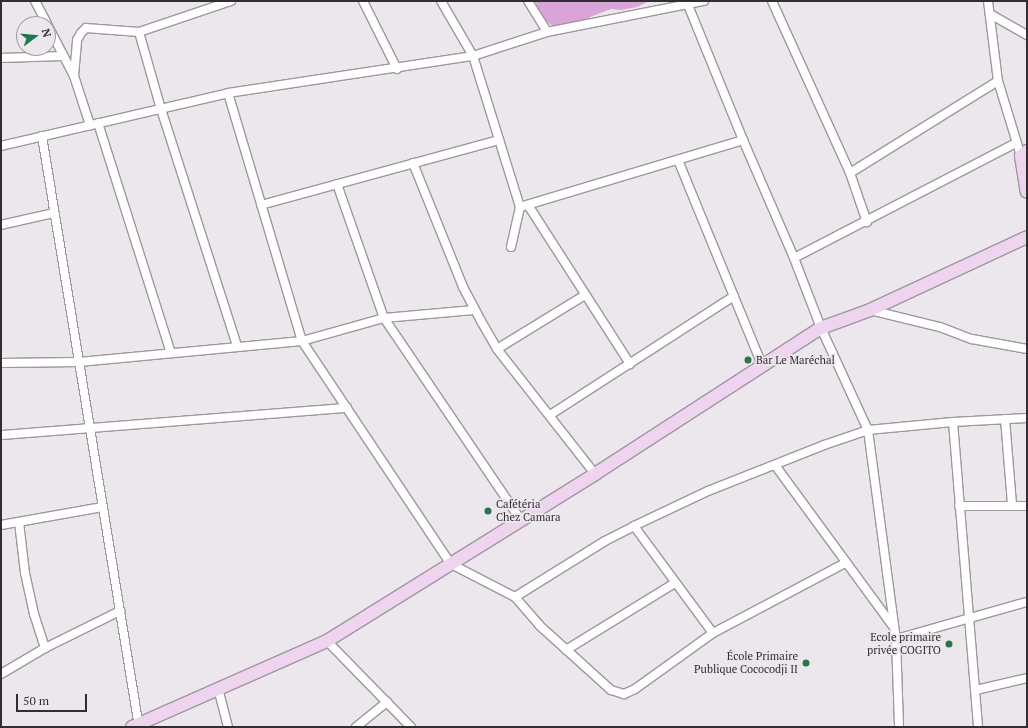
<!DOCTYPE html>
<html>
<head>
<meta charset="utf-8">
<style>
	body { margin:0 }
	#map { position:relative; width:1028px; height:728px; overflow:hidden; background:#ece7ec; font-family:"PT Serif",serif }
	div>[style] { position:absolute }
	.green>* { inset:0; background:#d9a5d9 }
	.roads { filter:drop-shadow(1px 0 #9d989d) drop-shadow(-1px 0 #9d989d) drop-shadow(0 1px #9d989d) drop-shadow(0 -1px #9d989d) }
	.street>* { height:8px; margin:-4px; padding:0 4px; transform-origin:4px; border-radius:4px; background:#fff }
	.secondary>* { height:12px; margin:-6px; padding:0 6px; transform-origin:6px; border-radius:6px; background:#efd4f0 }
	.dots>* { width:11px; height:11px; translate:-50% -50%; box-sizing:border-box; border:2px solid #ece7ec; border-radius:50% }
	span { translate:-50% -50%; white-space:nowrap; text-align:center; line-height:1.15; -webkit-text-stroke:3.5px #ece7ec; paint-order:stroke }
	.poi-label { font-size:11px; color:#312e31 }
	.left { translate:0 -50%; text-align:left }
	.right { translate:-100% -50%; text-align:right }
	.frame { position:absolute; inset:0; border:2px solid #312e31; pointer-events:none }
	.north { position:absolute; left:16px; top:16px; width:40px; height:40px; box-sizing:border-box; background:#ece7ec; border:1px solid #a19da1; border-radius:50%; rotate:74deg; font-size:11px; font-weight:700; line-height:16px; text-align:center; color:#312e31 }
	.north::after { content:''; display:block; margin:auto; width:14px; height:18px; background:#21784c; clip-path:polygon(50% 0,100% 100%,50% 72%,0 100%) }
	.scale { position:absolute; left:16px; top:694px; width:71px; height:18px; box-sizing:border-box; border:2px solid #312e31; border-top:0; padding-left:5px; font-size:12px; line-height:14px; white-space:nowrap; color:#312e31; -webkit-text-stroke:3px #ece7ec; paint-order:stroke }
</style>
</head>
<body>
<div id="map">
	<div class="green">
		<i style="clip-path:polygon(535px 1px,649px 1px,637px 7px,621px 10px,611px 9px,590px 17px,581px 24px,558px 30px,543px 19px)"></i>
	</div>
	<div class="roads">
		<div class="street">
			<i style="left:35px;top:1px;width:26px;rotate:62deg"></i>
			<i style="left:363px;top:1px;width:76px;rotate:63.4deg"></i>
			<i style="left:441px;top:1px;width:64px;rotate:59.8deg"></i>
			<i style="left:473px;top:56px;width:158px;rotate:72.7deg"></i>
			<i style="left:520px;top:207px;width:41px;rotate:102.7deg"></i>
			<i style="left:528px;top:1px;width:36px;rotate:58deg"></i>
			<i style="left:772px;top:1px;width:189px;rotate:65.6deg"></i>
			<i style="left:850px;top:173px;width:52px;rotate:70.9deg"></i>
			<i style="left:988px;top:1px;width:81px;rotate:82.9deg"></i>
			<i style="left:998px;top:81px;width:78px;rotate:73deg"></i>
			<i style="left:688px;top:5px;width:146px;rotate:67.8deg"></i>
			<i style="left:743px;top:140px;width:129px;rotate:66.6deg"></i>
			<i style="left:794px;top:258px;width:75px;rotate:68.9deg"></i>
			<i style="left:821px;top:328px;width:112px;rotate:65.3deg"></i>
			<i style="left:868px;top:430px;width:211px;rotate:82.4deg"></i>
			<i style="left:896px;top:639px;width:88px;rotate:88deg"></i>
			<i style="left:990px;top:14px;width:43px;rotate:29.6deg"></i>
			<i style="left:48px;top:26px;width:56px;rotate:62.5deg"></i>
			<i style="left:74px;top:76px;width:52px;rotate:71.9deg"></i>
			<i style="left:139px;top:32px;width:80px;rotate:74.1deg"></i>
			<i style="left:161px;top:109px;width:249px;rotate:72.2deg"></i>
			<i style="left:1px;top:58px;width:62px;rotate:-1.8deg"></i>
			<i style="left:74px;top:76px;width:36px;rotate:-85deg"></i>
			<i style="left:77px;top:40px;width:8px;rotate:-60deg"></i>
			<i style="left:81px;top:33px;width:7px;rotate:-45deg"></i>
			<i style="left:86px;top:28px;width:53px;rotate:4.3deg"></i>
			<i style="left:139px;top:32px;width:97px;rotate:-18.6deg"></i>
			<i style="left:228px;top:93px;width:259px;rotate:73.4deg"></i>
			<i style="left:302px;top:341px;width:268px;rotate:56.3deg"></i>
			<i style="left:451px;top:564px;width:72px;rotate:27.3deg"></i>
			<i style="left:515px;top:597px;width:37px;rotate:49deg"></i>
			<i style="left:539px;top:625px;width:97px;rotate:42.1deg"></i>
			<i style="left:611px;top:690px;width:14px;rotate:17deg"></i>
			<i style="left:624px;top:694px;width:12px;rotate:-24deg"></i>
			<i style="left:635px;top:689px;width:96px;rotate:-35.7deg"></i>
			<i style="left:713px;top:633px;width:149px;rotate:-27.9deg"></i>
			<i style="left:98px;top:123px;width:241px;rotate:72.4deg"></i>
			<i style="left:42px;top:136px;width:599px;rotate:80.68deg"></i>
			<i style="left:1px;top:146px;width:233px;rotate:-13.1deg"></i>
			<i style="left:228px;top:93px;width:248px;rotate:-8.6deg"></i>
			<i style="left:473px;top:56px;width:78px;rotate:-18deg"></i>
			<i style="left:547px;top:32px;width:160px;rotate:-11.2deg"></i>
			<i style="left:678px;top:160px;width:222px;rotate:67.7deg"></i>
			<i style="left:413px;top:163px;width:134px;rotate:68deg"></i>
			<i style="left:463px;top:287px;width:38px;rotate:62deg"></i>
			<i style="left:481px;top:321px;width:32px;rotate:60deg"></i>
			<i style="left:497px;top:349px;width:159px;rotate:51.9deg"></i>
			<i style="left:850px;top:173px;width:174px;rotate:-31.9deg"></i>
			<i style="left:337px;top:184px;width:142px;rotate:70.7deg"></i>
			<i style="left:384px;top:318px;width:243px;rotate:55.9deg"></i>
			<i style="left:261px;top:205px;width:247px;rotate:-15.3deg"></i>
			<i style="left:528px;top:205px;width:189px;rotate:57.3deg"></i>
			<i style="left:520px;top:207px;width:233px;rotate:-16.7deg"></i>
			<i style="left:1px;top:225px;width:54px;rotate:-12.8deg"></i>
			<i style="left:794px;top:258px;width:250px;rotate:-27.4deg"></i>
			<i style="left:870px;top:310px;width:72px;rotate:13.7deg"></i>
			<i style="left:940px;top:327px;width:34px;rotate:21deg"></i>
			<i style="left:972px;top:339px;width:56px;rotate:10.3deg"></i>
			<i style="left:497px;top:349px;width:103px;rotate:-31.5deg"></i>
			<i style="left:1px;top:363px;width:78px;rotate:-0.7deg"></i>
			<i style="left:79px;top:362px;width:224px;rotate:-5.4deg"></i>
			<i style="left:302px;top:341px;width:85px;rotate:-15.7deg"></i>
			<i style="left:384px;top:318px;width:90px;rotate:-5.1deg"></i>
			<i style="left:550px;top:415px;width:219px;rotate:-32.9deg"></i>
			<i style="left:1005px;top:419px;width:86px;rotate:85.3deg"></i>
			<i style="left:953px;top:422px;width:306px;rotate:85.3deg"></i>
			<i style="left:1px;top:435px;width:347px;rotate:-4.5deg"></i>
			<i style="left:775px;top:465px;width:200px;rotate:53.8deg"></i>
			<i style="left:959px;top:506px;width:68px"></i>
			<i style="left:19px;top:522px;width:51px;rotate:83.3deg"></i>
			<i style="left:25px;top:573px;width:42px;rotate:77.6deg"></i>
			<i style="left:34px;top:614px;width:36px;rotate:72deg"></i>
			<i style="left:1px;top:525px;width:103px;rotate:-10.1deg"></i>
			<i style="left:634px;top:526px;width:133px;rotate:53.6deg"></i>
			<i style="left:515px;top:597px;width:106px;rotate:-31.9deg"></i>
			<i style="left:605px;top:541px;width:33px;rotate:-27deg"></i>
			<i style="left:634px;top:526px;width:82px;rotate:-25.3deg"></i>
			<i style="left:708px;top:491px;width:125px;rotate:-21.6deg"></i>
			<i style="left:824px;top:445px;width:46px;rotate:-18.8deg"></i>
			<i style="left:868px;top:430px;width:85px;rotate:-5.4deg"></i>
			<i style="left:953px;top:422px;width:74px;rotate:-3.1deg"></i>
			<i style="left:896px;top:639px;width:136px;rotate:-15.8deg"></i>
			<i style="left:327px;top:641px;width:120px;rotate:45.7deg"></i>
			<i style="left:566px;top:650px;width:128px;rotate:-31.6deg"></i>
			<i style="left:1px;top:674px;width:51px;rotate:-30.6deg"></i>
			<i style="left:45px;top:648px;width:84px;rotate:-26.3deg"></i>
			<i style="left:218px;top:688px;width:40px;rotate:75.6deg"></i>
			<i style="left:976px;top:690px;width:52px;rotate:-13.2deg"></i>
			<i style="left:356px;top:727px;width:40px;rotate:-39deg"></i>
		</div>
		<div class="secondary">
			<i style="left:1027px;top:151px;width:8px;rotate:140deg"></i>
			<i style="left:1021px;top:156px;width:36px;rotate:81deg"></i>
			<i style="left:132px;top:727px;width:213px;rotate:-23.8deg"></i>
			<i style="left:327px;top:641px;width:316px;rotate:-31.9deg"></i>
			<i style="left:595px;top:474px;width:269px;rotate:-32.9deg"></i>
			<i style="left:821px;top:328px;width:52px;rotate:-20.2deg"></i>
			<i style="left:870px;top:310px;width:173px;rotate:-24.9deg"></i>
		</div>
	</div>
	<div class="dots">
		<i style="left:748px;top:360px;background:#21784c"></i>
		<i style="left:488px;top:511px;background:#21784c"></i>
		<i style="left:949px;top:644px;background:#21784c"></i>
		<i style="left:806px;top:663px;background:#21784c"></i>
	</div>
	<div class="poi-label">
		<span class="left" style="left:756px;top:360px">Bar Le Maréchal</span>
		<span class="left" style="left:496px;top:511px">Cafétéria<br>Chez Camara</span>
		<span class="right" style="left:941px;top:644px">Ecole primaire<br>privée COGITO</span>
		<span class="right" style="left:798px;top:663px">École Primaire<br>Publique Cococodji II</span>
	</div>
	<div class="frame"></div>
	<div class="north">N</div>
	<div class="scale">50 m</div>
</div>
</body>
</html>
